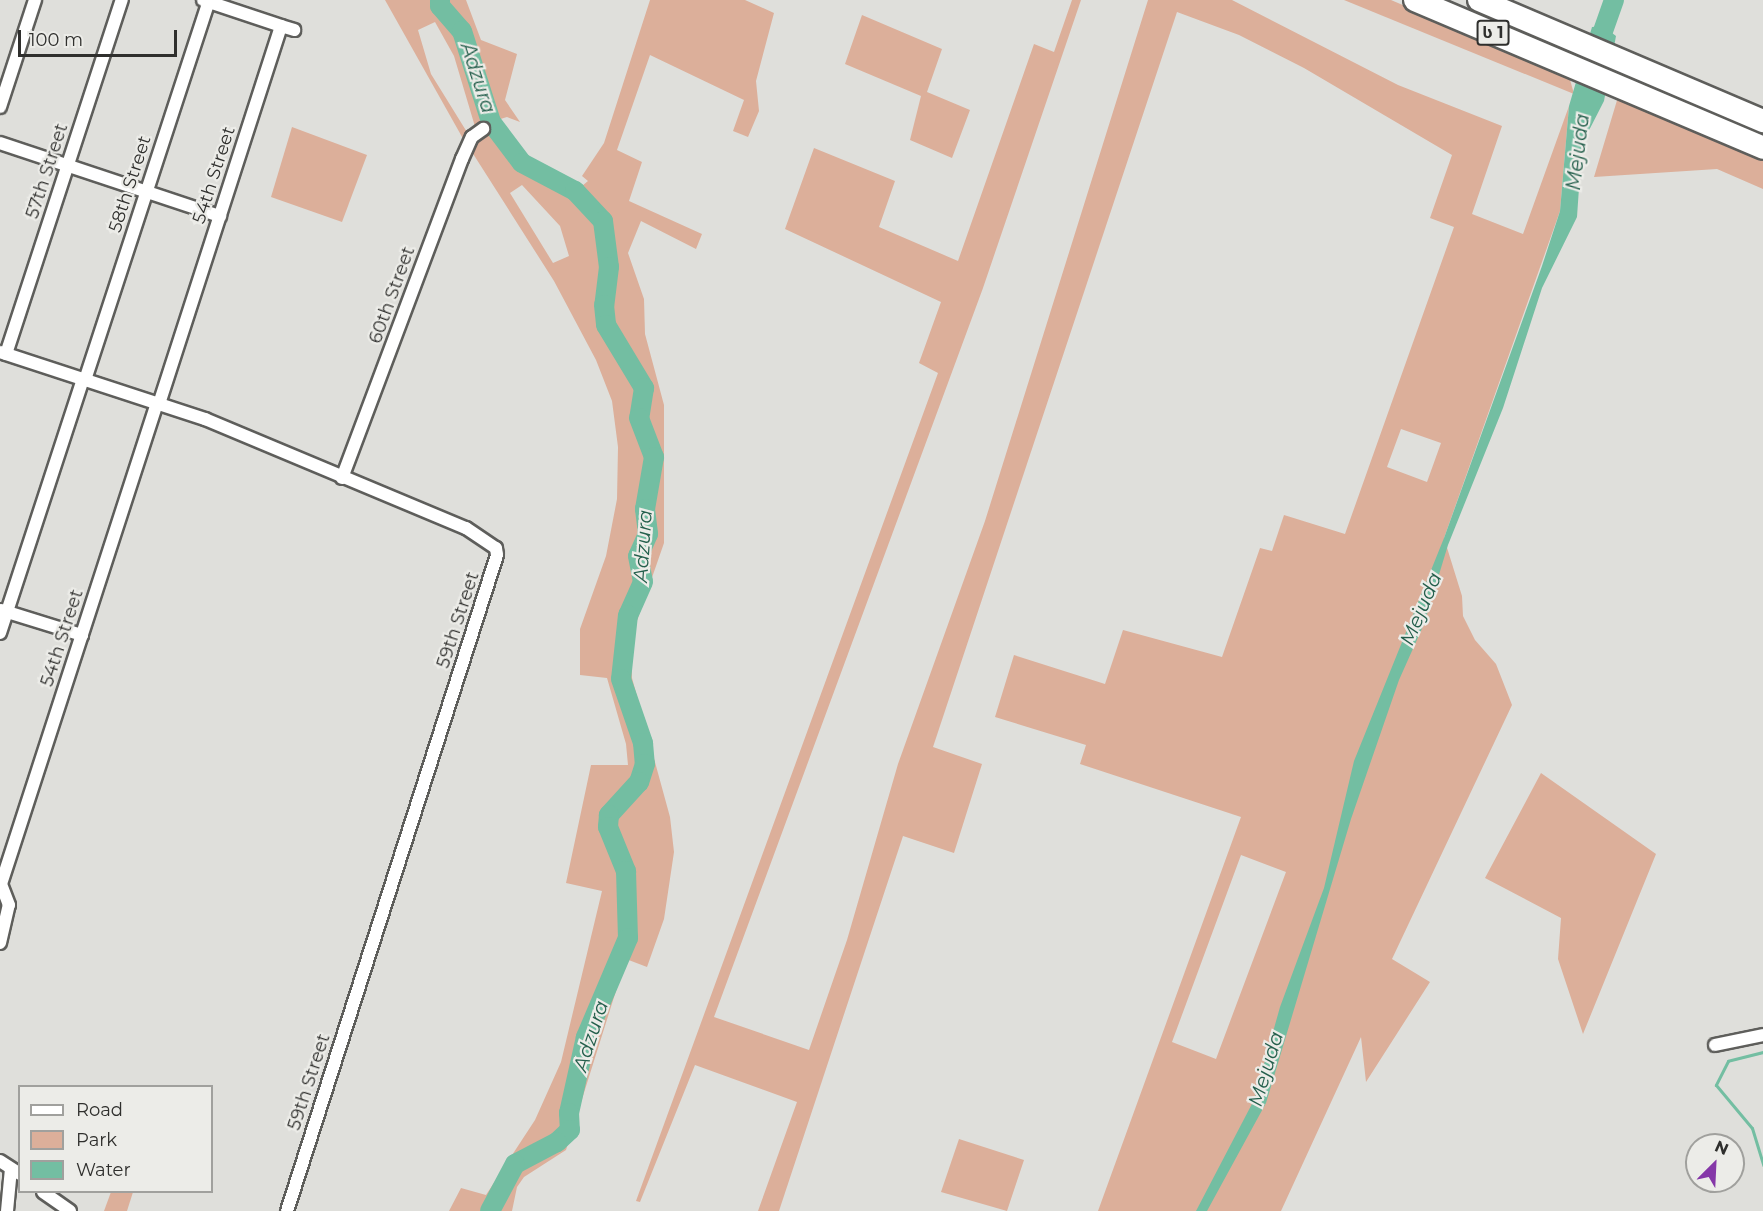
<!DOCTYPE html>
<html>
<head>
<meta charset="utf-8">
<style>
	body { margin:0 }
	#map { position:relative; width:1763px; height:1211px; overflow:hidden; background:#dfdfdb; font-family:Montserrat,"Noto Sans Georgian",sans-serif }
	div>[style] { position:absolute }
	.green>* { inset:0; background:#dcaf9a }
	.water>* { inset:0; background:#73bea2 }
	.stream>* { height:3px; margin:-1.5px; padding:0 1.5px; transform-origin:1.5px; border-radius:1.5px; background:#73bea2 }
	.river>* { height:20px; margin:-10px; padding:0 10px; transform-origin:10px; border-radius:10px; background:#73bea2 }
	.roads { filter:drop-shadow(2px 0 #5e5e5b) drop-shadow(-2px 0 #5e5e5b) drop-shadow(0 2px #5e5e5b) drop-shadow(0 -2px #5e5e5b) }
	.street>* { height:12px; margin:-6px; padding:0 6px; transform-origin:6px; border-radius:6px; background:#fff }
	.highway>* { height:22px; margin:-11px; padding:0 11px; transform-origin:11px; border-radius:11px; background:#fff }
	span { translate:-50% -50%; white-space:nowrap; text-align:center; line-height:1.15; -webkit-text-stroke:4.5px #ecece8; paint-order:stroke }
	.shield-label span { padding:2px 4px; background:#ecece8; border:2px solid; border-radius:4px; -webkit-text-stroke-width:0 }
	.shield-label { font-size:16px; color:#2f2f2d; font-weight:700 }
	.street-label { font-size:18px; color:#2f2f2d }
	.water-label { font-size:20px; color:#245f4c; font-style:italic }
	.legend { position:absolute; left:18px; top:1085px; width:195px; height:108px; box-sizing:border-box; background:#ecece8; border:2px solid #a0a09d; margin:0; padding:8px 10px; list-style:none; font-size:18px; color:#2f2f2d }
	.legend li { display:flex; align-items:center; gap:12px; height:30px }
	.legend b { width:30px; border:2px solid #a0a09d }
	.north { position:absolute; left:1685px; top:1133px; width:60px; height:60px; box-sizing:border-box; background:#ecece8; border:2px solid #a0a09d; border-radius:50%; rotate:24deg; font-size:16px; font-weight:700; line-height:24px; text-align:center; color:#2f2f2d }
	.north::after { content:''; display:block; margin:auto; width:21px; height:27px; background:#8537a8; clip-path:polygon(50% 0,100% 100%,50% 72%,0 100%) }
	.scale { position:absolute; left:18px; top:30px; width:159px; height:27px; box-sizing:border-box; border:3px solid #2f2f2d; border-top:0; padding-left:8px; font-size:18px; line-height:21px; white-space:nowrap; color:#2f2f2d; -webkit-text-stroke:4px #ecece8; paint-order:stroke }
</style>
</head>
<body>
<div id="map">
	<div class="green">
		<i style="clip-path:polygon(385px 0,437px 0,437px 7px,460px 34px,490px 123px,476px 130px,454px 56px,435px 22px,418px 30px,431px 74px,470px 137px,466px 144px)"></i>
		<i style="clip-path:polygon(443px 0,466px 0,481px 40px,517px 54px,505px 100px,520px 122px,507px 117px,494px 121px,466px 29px)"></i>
		<i style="clip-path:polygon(evenodd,650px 0,745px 0,774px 13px,756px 81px,759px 111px,748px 137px,733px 131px,744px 100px,650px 55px,617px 150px,642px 162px,629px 201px,702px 234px,696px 249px,641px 221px,628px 253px,644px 299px,645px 334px,664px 405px,664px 543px,631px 638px,632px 678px,670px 817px,674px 852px,664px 919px,647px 967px,626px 959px,566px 1150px,524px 1177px,517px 1187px,512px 1211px,449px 1211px,461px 1188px,486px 1195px,535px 1120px,561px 1062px,602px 891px,566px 883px,591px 765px,628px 765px,626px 744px,607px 678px,580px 675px,580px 629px,606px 556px,617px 499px,618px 447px,612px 401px,596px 360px,554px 281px,470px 149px,474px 139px,494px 126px,522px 163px,576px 191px,588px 181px,582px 176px,604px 143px,650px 0,522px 185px,560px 226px,569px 256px,553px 263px,510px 193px,522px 185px)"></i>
		<i style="clip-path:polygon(evenodd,1072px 0,1081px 0,983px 288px,714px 1017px,809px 1050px,847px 940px,898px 764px,985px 521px,1148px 0,1232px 0,1398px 85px,1502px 126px,1472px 214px,1523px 234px,1569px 106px,1560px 211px,1444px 538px,1462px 596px,1463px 616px,1475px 640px,1496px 664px,1512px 705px,1392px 959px,1430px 982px,1366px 1082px,1361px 1037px,1281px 1211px,1098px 1211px,1241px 817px,1080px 764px,1086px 745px,995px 717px,1014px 655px,1105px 684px,1123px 630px,1222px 657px,1260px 548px,1272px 551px,1284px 515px,1345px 534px,1454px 227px,1430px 218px,1452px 155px,1304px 68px,1239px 35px,1177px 12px,933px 747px,982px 764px,954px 853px,903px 836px,779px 1211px,758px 1211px,797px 1102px,695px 1065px,640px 1202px,636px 1201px,938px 373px,919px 363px,941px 302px,785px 229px,814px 148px,895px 181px,879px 227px,958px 261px,1034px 44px,1054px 52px,1072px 0,1401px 429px,1441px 443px,1427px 482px,1387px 467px,1401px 429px,1072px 0,1241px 855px,1286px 872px,1216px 1059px,1172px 1042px,1241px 855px)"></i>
		<i style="clip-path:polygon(1344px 0,1391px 0,1569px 76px,1574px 94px)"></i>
		<i style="clip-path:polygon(862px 15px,942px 49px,927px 92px,970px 110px,952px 158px,910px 140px,921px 96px,845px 64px)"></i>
		<i style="clip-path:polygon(1621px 87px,1763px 148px,1763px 189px,1717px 169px,1594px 177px)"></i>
		<i style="clip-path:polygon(292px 127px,367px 155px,342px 222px,271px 197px)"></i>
		<i style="clip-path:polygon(1541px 773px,1656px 854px,1583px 1034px,1558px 959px,1561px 918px,1485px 878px)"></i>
		<i style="clip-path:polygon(959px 1139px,1024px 1160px,1007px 1211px,941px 1192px)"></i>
		<i style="clip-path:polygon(111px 1192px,133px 1192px,127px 1211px,104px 1211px)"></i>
	</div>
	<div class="water">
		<i style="clip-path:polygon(1603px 26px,1616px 36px,1604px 101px,1582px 144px,1577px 217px,1542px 288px,1503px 408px,1448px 545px,1424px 624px,1399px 680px,1351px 819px,1266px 1103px,1207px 1211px,1196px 1211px,1254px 1100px,1280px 1007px,1324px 888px,1354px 761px,1444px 538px,1542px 266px,1560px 211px,1569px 106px,1592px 27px)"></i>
	</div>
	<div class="stream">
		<i style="left:1763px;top:1052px;width:36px;rotate:166deg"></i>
		<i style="left:1728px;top:1061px;width:27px;rotate:117deg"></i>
		<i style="left:1716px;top:1085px;width:56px;rotate:50.1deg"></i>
		<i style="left:1752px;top:1128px;width:39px;rotate:73deg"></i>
	</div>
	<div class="river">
		<i style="left:440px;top:0;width:6px;rotate:90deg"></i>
		<i style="left:440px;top:6px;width:33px;rotate:49deg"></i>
		<i style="left:462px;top:31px;width:96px;rotate:72.3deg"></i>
		<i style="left:491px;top:122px;width:51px;rotate:52.9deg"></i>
		<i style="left:522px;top:163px;width:60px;rotate:27.8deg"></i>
		<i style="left:575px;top:191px;width:41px;rotate:47deg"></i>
		<i style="left:603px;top:221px;width:46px;rotate:82.6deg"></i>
		<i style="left:609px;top:267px;width:38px;rotate:97deg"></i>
		<i style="left:604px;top:305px;width:20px;rotate:84deg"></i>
		<i style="left:606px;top:325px;width:74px;rotate:58.9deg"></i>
		<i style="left:644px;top:388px;width:30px;rotate:99deg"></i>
		<i style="left:639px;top:418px;width:42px;rotate:69deg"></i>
		<i style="left:654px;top:457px;width:53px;rotate:99.8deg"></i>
		<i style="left:645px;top:509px;width:25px;rotate:83deg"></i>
		<i style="left:648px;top:534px;width:24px;rotate:114deg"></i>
		<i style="left:638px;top:556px;width:26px;rotate:79deg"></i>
		<i style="left:643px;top:582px;width:36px;rotate:114deg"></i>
		<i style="left:628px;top:615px;width:64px;rotate:96.2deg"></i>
		<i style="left:621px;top:679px;width:68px;rotate:71deg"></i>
		<i style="left:643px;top:743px;width:21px;rotate:85deg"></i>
		<i style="left:645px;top:764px;width:19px;rotate:108deg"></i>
		<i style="left:639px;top:782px;width:45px;rotate:132.3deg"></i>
		<i style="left:609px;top:815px;width:12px;rotate:95deg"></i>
		<i style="left:608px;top:827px;width:48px;rotate:67.8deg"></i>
		<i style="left:626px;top:871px;width:67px;rotate:88.3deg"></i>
		<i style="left:628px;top:938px;width:108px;rotate:113deg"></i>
		<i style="left:586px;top:1037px;width:78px;rotate:102.6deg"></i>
		<i style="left:569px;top:1113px;width:17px;rotate:87deg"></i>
		<i style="left:570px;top:1130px;width:18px;rotate:137deg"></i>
		<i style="left:557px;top:1142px;width:47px;rotate:152.4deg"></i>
		<i style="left:515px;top:1164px;width:53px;rotate:118deg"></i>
		<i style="left:1596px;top:51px;width:54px;rotate:-70.6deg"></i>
	</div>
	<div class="roads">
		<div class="street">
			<i style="left:203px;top:0;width:82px;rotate:18.4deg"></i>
			<i style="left:0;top:107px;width:113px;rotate:-71.9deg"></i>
			<i style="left:0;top:143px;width:232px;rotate:18.4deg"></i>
			<i style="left:0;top:352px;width:216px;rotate:18.1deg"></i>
			<i style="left:205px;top:419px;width:283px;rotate:22.7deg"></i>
			<i style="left:466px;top:528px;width:36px;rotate:34deg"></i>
			<i style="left:496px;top:548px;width:7px;rotate:82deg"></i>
			<i style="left:497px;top:555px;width:689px;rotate:107.75deg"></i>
			<i style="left:6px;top:354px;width:373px;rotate:-71.9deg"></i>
			<i style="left:85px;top:380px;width:400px;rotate:-71.9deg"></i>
			<i style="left:159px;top:404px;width:397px;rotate:-72.1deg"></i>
			<i style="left:281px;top:26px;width:14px;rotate:17deg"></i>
			<i style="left:342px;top:478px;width:341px;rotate:-69.4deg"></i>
			<i style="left:462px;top:159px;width:24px;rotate:-66deg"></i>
			<i style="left:472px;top:137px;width:14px;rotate:-36deg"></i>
			<i style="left:1px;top:610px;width:85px;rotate:17.2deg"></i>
			<i style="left:0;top:633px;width:267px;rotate:-71.9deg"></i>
			<i style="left:1px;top:884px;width:506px;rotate:-72.03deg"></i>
			<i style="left:0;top:943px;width:39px;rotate:-77deg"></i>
			<i style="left:9px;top:905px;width:22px;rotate:-111deg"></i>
			<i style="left:1715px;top:1045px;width:49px;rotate:-11.8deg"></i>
			<i style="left:0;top:1161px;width:24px;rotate:33deg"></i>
			<i style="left:43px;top:1192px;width:33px;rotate:35deg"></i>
			<i style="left:7px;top:1211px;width:42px;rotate:-84.6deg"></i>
		</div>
		<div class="highway">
			<i style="left:1415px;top:0;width:378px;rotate:23deg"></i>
			<i style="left:1479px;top:0;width:309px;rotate:23.1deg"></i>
		</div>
	</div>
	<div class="shield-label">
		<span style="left:1493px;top:33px">ს 1</span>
	</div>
	<div class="street-label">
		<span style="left:47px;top:171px;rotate:-72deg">57th Street</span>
		<span style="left:214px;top:175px;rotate:-72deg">54th Street</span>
		<span style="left:130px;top:184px;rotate:-72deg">58th Street</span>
		<span style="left:392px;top:295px;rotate:-70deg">60th Street</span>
		<span style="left:458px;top:620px;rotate:-72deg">59th Street</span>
		<span style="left:62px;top:638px;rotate:-72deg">54th Street</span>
		<span style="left:309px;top:1082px;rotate:-72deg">59th Street</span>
	</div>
	<div class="water-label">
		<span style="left:478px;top:78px;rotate:72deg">Adzura</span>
		<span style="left:1578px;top:152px;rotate:-83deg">Mejuda</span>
		<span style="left:643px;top:546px;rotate:-86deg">Adzura</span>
		<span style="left:1421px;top:609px;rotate:-67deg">Mejuda</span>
		<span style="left:591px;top:1036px;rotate:-72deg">Adzura</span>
		<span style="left:1266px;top:1069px;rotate:-73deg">Mejuda</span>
	</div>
	<ul class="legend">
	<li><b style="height:8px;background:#fff"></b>Road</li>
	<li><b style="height:16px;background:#dcaf9a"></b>Park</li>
	<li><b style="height:16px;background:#73bea2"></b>Water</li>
	</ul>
	<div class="north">N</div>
	<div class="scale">100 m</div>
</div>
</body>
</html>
